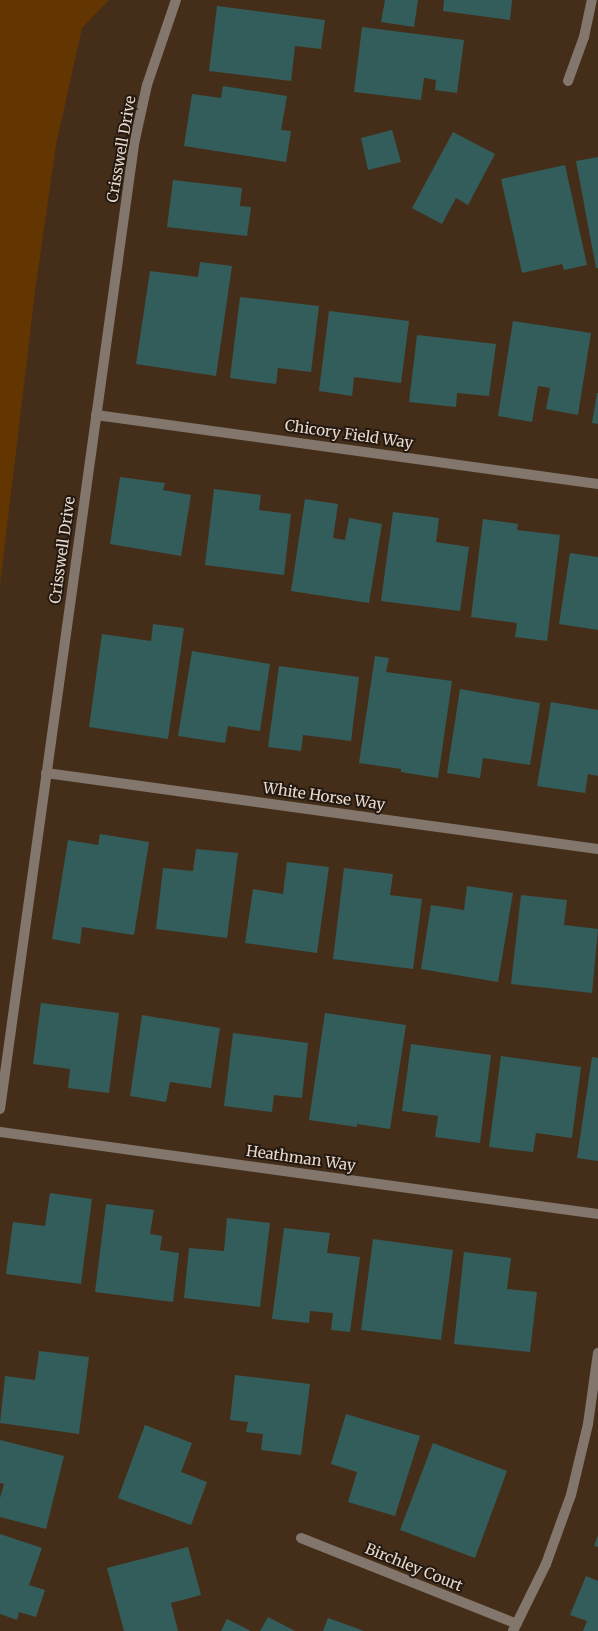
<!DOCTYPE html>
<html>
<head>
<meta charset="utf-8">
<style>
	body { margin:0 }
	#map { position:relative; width:598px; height:1631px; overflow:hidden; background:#452e19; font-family:Merriweather,serif }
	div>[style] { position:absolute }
	.green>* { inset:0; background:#623501 }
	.building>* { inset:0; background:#335d5b }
	.street>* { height:10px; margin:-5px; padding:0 5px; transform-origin:5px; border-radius:5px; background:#83776d }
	span { translate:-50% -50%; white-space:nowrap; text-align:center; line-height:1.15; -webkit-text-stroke:4px #241910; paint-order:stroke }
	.street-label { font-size:15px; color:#e7d8cc }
</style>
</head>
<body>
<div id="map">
	<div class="green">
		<i style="clip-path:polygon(0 0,109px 0,82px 28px,56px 145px,36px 284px,0 585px)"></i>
	</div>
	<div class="building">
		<i style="clip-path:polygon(385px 0,418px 0,414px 27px,381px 22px)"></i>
		<i style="clip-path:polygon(444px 0,512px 0,510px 20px,443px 11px)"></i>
		<i style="clip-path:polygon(217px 6px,325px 20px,321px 49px,295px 46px,291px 81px,209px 71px)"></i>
		<i style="clip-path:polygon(362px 27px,464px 40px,457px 93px,435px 90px,436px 80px,424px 78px,421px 100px,354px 92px)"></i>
		<i style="clip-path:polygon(223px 86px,287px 96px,281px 130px,291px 131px,286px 162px,184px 146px,192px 94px,221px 98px)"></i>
		<i style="clip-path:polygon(392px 130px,401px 162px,368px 170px,361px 138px)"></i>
		<i style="clip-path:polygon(453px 132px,495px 154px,468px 205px,456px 198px,442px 224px,412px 208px)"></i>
		<i style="clip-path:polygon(598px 157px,598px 268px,596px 268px,576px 161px)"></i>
		<i style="clip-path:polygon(565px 165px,587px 265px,564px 270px,562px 264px,522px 273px,501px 179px)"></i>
		<i style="clip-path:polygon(173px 180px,242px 188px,240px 206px,251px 207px,247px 236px,167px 227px)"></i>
		<i style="clip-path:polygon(200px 262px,232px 266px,216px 376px,136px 364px,150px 271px,198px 277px)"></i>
		<i style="clip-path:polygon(240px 297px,319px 306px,311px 372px,278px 368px,276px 384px,230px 378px)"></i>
		<i style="clip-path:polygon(329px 311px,409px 321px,401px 383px,354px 377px,352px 396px,319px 391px)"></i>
		<i style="clip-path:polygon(513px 321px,591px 333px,578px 415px,546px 409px,550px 388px,538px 386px,532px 422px,498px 416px)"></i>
		<i style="clip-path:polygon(417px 335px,496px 344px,489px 396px,457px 393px,456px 407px,409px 402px)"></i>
		<i style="clip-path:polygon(597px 393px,598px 393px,598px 424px,592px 423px)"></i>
		<i style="clip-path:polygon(120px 477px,165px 483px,163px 490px,191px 495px,181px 556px,110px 544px)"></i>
		<i style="clip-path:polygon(214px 489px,261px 495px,259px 510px,291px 514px,284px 575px,205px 565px)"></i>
		<i style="clip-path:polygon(305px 499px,338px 504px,333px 538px,345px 540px,349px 518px,382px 524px,369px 603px,291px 591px)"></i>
		<i style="clip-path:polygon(393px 512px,439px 518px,436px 542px,469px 547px,460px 611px,381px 601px)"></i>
		<i style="clip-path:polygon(483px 519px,518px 524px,517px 530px,560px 535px,547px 641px,515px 637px,517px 623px,471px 617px)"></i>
		<i style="clip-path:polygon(570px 553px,598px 557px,598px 630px,559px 624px)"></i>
		<i style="clip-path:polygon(153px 624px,184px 628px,168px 739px,89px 727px,102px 634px,151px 641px)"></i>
		<i style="clip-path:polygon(192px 651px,270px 664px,260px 731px,228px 726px,225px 743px,178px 736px)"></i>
		<i style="clip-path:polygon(375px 656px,389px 658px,386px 672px,452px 681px,438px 778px,401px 772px,401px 769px,359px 763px)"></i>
		<i style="clip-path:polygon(279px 666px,359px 677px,351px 741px,303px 735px,301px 751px,268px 747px)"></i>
		<i style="clip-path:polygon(460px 689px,540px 703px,530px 765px,483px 758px,480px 778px,447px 773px)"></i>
		<i style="clip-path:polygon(551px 702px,598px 710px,598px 776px,588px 774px,585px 793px,537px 786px)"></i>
		<i style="clip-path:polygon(100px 834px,149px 842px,134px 935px,82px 927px,80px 944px,52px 939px,68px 840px,98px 845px)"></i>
		<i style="clip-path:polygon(196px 849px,238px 853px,227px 938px,156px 929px,163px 868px,193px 871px)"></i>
		<i style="clip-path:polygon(287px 862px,329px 867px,317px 953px,245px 943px,253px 889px,283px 894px)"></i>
		<i style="clip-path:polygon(344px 868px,393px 874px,390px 895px,422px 899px,413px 969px,333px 959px)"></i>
		<i style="clip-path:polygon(467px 886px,513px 893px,498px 982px,421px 969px,431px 905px,464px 910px)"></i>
		<i style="clip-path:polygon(521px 895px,567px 900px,564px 925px,598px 929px,592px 993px,511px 984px)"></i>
		<i style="clip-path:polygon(41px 1003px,119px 1013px,109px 1093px,68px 1088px,70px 1069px,33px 1064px)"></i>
		<i style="clip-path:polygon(325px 1013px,406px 1025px,390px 1129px,357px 1124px,357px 1127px,309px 1120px)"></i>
		<i style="clip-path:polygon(142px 1015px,220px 1028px,211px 1088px,170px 1082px,166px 1102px,130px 1096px)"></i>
		<i style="clip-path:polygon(233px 1033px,308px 1043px,302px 1098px,274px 1095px,272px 1112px,224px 1106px)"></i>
		<i style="clip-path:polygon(411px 1044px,491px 1055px,480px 1143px,435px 1137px,438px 1116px,402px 1111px)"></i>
		<i style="clip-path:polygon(501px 1056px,581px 1067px,572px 1138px,536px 1133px,533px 1152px,489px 1147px)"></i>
		<i style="clip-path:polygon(592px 1057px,598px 1058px,598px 1161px,577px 1158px)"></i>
		<i style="clip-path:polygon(50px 1193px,92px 1199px,81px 1284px,6px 1274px,13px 1222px,45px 1226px)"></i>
		<i style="clip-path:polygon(106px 1204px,154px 1210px,150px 1234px,162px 1236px,160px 1250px,179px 1253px,173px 1302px,95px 1292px)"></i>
		<i style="clip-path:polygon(227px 1218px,270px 1223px,260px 1307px,184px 1298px,189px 1248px,224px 1251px)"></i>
		<i style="clip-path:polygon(284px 1228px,330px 1233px,327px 1253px,360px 1257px,350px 1332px,331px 1330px,333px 1313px,310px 1311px,309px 1323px,272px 1319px)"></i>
		<i style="clip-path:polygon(373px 1239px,453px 1250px,441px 1340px,361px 1330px)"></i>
		<i style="clip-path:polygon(464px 1252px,511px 1258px,507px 1289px,537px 1292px,530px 1352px,454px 1344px)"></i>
		<i style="clip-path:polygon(39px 1351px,89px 1357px,79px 1434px,0 1423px,5px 1376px,35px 1380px)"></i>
		<i style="clip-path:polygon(235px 1375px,310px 1384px,301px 1455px,261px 1450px,263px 1434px,246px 1432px,248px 1422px,230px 1420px)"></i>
		<i style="clip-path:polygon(346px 1414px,420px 1436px,395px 1516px,348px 1502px,357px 1472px,331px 1464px)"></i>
		<i style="clip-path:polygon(145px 1425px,192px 1443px,181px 1472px,207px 1482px,191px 1525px,118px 1498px)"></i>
		<i style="clip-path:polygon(0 1440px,64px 1456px,46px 1529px,0 1517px,0 1498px,4px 1484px,0 1483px)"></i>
		<i style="clip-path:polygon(433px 1443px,507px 1471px,475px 1558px,400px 1530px)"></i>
		<i style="clip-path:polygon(0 1534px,42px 1548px,29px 1585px,45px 1590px,36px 1617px,19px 1612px,17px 1620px,0 1614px)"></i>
		<i style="clip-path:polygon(598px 1535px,598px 1547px,594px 1546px)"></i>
		<i style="clip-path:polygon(188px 1547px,201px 1595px,171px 1603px,178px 1631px,124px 1631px,107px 1568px)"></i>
		<i style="clip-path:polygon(586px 1576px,598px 1581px,598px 1631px,583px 1631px,587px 1621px,570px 1615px)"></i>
		<i style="clip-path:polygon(268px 1617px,295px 1631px,260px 1631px)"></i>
		<i style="clip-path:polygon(328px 1618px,364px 1631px,323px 1631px)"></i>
		<i style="clip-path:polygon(227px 1619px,251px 1631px,221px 1631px)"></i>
	</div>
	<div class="street">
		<i style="left:568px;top:81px;width:47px;rotate:-70deg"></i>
		<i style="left:584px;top:37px;width:38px;rotate:-78deg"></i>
		<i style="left:96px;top:415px;width:507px;rotate:7.83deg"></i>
		<i style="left:46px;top:773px;width:557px;rotate:7.84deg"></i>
		<i style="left:0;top:1109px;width:974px;rotate:-82.09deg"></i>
		<i style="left:134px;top:144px;width:60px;rotate:-77.6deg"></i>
		<i style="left:147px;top:85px;width:90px;rotate:-71.2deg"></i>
		<i style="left:0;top:1132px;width:604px;rotate:7.81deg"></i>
		<i style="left:301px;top:1538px;width:232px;rotate:21.7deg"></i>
		<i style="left:513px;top:1631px;width:75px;rotate:-63.8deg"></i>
		<i style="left:546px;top:1564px;width:73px;rotate:-70.1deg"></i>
		<i style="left:571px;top:1495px;width:73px;rotate:-76.5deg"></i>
		<i style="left:588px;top:1424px;width:72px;rotate:-82deg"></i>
	</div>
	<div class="street-label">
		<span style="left:121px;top:149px;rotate:-80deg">Crisswell Drive</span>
		<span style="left:349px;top:434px;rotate:8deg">Chicory Field Way</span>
		<span style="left:62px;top:550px;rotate:-82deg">Crisswell Drive</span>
		<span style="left:324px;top:796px;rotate:8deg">White Horse Way</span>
		<span style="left:301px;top:1158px;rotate:8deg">Heathman Way</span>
		<span style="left:414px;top:1567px;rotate:22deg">Birchley Court</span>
	</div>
</div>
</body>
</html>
